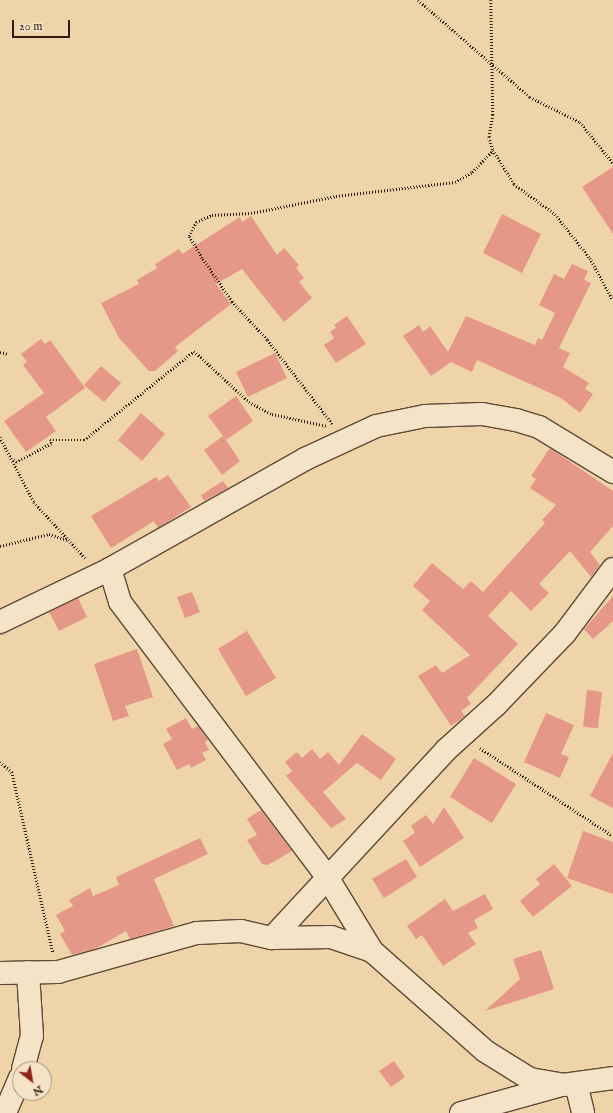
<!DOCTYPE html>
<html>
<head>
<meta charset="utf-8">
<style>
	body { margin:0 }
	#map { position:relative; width:613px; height:1113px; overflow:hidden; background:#efd4aa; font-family:"IM FELL English",serif }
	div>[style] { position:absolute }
	.building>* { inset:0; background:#e59887 }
	.path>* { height:2.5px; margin-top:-1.25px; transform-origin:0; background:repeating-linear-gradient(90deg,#2f1c0f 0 1px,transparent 0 3px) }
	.roads { filter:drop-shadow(1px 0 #5f4a36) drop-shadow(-1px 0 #5f4a36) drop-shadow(0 1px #5f4a36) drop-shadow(0 -1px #5f4a36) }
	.minor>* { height:22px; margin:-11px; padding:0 11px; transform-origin:11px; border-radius:11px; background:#f5e3c8 }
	span { translate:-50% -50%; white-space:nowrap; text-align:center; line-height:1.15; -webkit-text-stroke:3px #f5e3c8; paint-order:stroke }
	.north { position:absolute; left:12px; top:1061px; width:40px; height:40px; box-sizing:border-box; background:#f5e3c8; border:1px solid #a6937e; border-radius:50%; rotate:149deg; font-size:11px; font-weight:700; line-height:16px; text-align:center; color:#2f1c0f }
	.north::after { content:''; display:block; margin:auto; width:14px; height:18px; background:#8f2418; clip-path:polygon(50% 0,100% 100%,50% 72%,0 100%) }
	.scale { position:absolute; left:12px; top:20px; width:58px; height:18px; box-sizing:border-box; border:2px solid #2f1c0f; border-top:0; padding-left:5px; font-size:12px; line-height:14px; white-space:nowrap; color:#2f1c0f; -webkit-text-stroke:3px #f5e3c8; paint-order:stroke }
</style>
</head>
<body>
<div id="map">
	<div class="building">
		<i style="clip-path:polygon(613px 167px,613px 234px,582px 187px)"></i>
		<i style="clip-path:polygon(502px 214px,541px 234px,522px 273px,483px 253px)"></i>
		<i style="clip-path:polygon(251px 216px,277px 255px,284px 248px,299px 265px,296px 268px,304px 278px,299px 282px,312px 298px,284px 322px,242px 269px,216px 284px,231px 304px,175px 347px,178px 351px,155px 371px,149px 371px,119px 338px,101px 303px,139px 284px,137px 280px,157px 268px,155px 264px,179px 249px,182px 254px,240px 217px,242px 222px)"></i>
		<i style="clip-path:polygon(572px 264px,588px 271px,584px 280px,591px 283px,559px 348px,570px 353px,563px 367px,589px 383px,585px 389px,593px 394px,580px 413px,561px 398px,477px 360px,472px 372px,451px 362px,431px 376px,403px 336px,419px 325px,423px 332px,430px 326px,448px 352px,466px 316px,535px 345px,538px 338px,542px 340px,555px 313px,539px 305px,554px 274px,564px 279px)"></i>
		<i style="clip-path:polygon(347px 316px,366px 344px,336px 363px,324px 345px,334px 338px,330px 332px,336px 328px,334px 325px)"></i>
		<i style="clip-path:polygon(41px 339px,45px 344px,50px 340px,85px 388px,46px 417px,56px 431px,26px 452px,4px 421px,44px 393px,23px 365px,27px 362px,21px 354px)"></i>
		<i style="clip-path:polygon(275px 353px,287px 378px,248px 397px,236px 372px)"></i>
		<i style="clip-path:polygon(101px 366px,121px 383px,104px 402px,84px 385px)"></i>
		<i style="clip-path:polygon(236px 396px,253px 421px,226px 440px,208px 416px)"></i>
		<i style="clip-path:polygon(141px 413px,165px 434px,142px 461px,118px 440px)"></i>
		<i style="clip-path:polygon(223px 436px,240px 461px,222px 475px,204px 450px)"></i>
		<i style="clip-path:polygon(550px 448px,613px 491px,613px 526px,590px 552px,600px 565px,591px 577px,570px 551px,539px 584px,549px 593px,531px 611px,511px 591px,488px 616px,518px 644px,467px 698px,471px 704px,461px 711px,465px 716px,451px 726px,418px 676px,436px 665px,442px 673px,470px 655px,422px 610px,430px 601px,413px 586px,432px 563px,463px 589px,471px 581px,483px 592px,545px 523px,542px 520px,556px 505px,530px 488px,536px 479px,531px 476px)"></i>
		<i style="clip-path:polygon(168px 475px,191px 507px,158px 528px,154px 521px,111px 548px,91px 516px,156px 477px,159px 481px)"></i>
		<i style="clip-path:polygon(223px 481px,228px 488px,204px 501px,201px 495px)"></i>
		<i style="clip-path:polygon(192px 592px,200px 612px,185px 618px,177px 597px)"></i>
		<i style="clip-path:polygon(613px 596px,613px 621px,593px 639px,584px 629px)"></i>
		<i style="clip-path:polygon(78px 598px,87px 617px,59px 631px,49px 612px)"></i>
		<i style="clip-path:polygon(247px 631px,276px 678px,246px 696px,218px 649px)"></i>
		<i style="clip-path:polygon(137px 649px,153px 697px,125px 706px,129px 716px,113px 721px,94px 664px)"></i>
		<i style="clip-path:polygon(587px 690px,602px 692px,598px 728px,583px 727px)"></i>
		<i style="clip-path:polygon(546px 713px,574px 725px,561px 754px,569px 757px,560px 778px,524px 762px)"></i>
		<i style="clip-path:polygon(186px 718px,192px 729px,198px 726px,208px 740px,205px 742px,209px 750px,202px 753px,206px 760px,191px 768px,189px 764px,177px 770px,163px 744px,172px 739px,166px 729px)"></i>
		<i style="clip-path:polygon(362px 734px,396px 759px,381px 780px,357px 763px,323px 792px,346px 819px,331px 828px,286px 776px,292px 771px,285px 762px,297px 752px,302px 758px,312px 749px,320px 759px,328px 752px,339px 765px)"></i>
		<i style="clip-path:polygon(613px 753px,613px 808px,590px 796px)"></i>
		<i style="clip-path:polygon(474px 758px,516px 784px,492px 823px,450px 797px)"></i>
		<i style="clip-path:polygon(444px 807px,464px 838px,420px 867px,403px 841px,415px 833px,411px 826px,426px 815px,433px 824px)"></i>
		<i style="clip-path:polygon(261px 810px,292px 851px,268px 865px,262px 864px,247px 840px,257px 835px,247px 819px)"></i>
		<i style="clip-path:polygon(583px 831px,613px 842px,613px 894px,567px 878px)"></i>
		<i style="clip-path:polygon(200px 838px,208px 854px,154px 879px,174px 926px,130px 939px,126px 931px,95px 949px,72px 955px,60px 934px,65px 931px,56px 915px,73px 906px,69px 900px,90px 888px,93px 896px,119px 885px,116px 877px)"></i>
		<i style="clip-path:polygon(406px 859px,417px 877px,384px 898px,372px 879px)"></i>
		<i style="clip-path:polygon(554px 864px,572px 886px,533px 917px,520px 901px,540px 884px,536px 879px)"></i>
		<i style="clip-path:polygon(485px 894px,493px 909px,474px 920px,478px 928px,468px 933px,476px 944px,443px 966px,422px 935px,416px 939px,407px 926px,445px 899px,453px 911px)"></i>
		<i style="clip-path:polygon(541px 950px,554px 989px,485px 1011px,520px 979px,513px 959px)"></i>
		<i style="clip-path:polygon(394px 1061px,405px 1077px,391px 1087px,379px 1071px)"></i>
	</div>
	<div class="path">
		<i style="left:418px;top:0;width:148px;rotate:40.9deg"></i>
		<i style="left:530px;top:97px;width:56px;rotate:26.6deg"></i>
		<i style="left:580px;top:122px;width:53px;rotate:51.2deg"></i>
		<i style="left:491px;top:0;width:115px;rotate:89deg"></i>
		<i style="left:493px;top:115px;width:22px;rotate:100deg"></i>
		<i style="left:489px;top:137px;width:14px;rotate:73deg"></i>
		<i style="left:493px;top:150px;width:40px;rotate:58deg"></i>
		<i style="left:514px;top:184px;width:51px;rotate:36.2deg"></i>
		<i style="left:555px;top:214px;width:56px;rotate:51.5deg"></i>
		<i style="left:590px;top:258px;width:48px;rotate:61.3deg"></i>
		<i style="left:0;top:352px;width:8px;rotate:14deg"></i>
		<i style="left:332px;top:424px;width:106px;rotate:-127.7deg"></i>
		<i style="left:267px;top:340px;width:52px;rotate:-132.6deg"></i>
		<i style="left:232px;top:302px;width:53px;rotate:-124.3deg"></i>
		<i style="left:202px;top:258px;width:26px;rotate:-121deg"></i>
		<i style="left:189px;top:236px;width:16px;rotate:-63deg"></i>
		<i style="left:196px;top:222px;width:17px;rotate:-24deg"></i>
		<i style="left:212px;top:215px;width:39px;rotate:-3deg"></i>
		<i style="left:251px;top:213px;width:87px;rotate:-11.3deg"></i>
		<i style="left:336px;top:196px;width:120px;rotate:-6.7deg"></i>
		<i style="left:455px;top:182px;width:20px;rotate:-30deg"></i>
		<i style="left:472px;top:172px;width:30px;rotate:-46deg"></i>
		<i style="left:0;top:437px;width:73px;rotate:62.4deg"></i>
		<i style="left:34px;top:502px;width:77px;rotate:47.6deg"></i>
		<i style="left:14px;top:459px;width:4px;rotate:56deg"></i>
		<i style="left:16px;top:462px;width:40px;rotate:-28deg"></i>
		<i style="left:51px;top:443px;width:3px;rotate:-108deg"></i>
		<i style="left:50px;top:440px;width:34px"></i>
		<i style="left:84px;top:440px;width:141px;rotate:-39deg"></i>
		<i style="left:194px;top:351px;width:75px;rotate:42.8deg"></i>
		<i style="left:249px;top:402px;width:26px;rotate:28deg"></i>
		<i style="left:272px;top:414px;width:56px;rotate:12.3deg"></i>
		<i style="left:0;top:546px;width:50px;rotate:-13.8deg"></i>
		<i style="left:49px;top:534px;width:19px;rotate:18deg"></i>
		<i style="left:480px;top:748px;width:159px;rotate:33.5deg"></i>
		<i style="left:0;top:762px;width:16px;rotate:40deg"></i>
		<i style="left:12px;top:772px;width:185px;rotate:77.2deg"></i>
	</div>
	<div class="roads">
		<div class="minor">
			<i style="left:110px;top:569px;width:34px;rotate:73deg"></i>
			<i style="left:120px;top:602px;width:344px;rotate:53deg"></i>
			<i style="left:327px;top:877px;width:87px;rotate:58.7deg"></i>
			<i style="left:0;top:622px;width:122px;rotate:-25.7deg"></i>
			<i style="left:110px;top:569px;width:224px;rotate:-29.4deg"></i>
			<i style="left:305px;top:459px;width:78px;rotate:-24.9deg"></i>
			<i style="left:376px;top:426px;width:50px;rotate:-11.5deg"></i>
			<i style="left:425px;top:416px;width:57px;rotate:-2deg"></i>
			<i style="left:482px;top:414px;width:35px;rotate:10deg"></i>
			<i style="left:516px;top:420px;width:24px;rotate:17deg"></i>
			<i style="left:539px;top:427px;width:87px;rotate:31.3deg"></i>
			<i style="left:272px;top:938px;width:256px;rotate:-47.2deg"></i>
			<i style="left:446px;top:750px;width:67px;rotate:-42deg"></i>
			<i style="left:496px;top:705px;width:100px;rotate:-46.2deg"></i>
			<i style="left:565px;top:633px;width:80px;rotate:-53.1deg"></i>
			<i style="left:0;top:973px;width:58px;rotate:-1deg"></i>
			<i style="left:58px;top:972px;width:144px;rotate:-15.7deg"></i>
			<i style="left:197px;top:933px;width:44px;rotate:-2.6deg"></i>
			<i style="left:241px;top:931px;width:32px;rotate:13deg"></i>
			<i style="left:272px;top:938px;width:59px;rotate:-1deg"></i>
			<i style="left:331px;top:937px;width:43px;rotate:18.9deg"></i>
			<i style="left:372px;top:951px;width:151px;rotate:41.5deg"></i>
			<i style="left:485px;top:1051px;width:53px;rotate:31.9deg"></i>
			<i style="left:530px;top:1079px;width:34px;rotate:10deg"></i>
			<i style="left:563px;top:1085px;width:50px;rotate:-8deg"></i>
			<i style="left:23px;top:1069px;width:34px;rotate:-75deg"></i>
			<i style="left:32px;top:1036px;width:64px;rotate:-93.6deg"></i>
			<i style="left:576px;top:1084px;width:30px;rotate:76deg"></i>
			<i style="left:5px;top:1113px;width:39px;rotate:-67deg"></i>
			<i style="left:461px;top:1113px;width:101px;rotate:-15.6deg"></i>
		</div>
	</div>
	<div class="north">N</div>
	<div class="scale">20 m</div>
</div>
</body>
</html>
